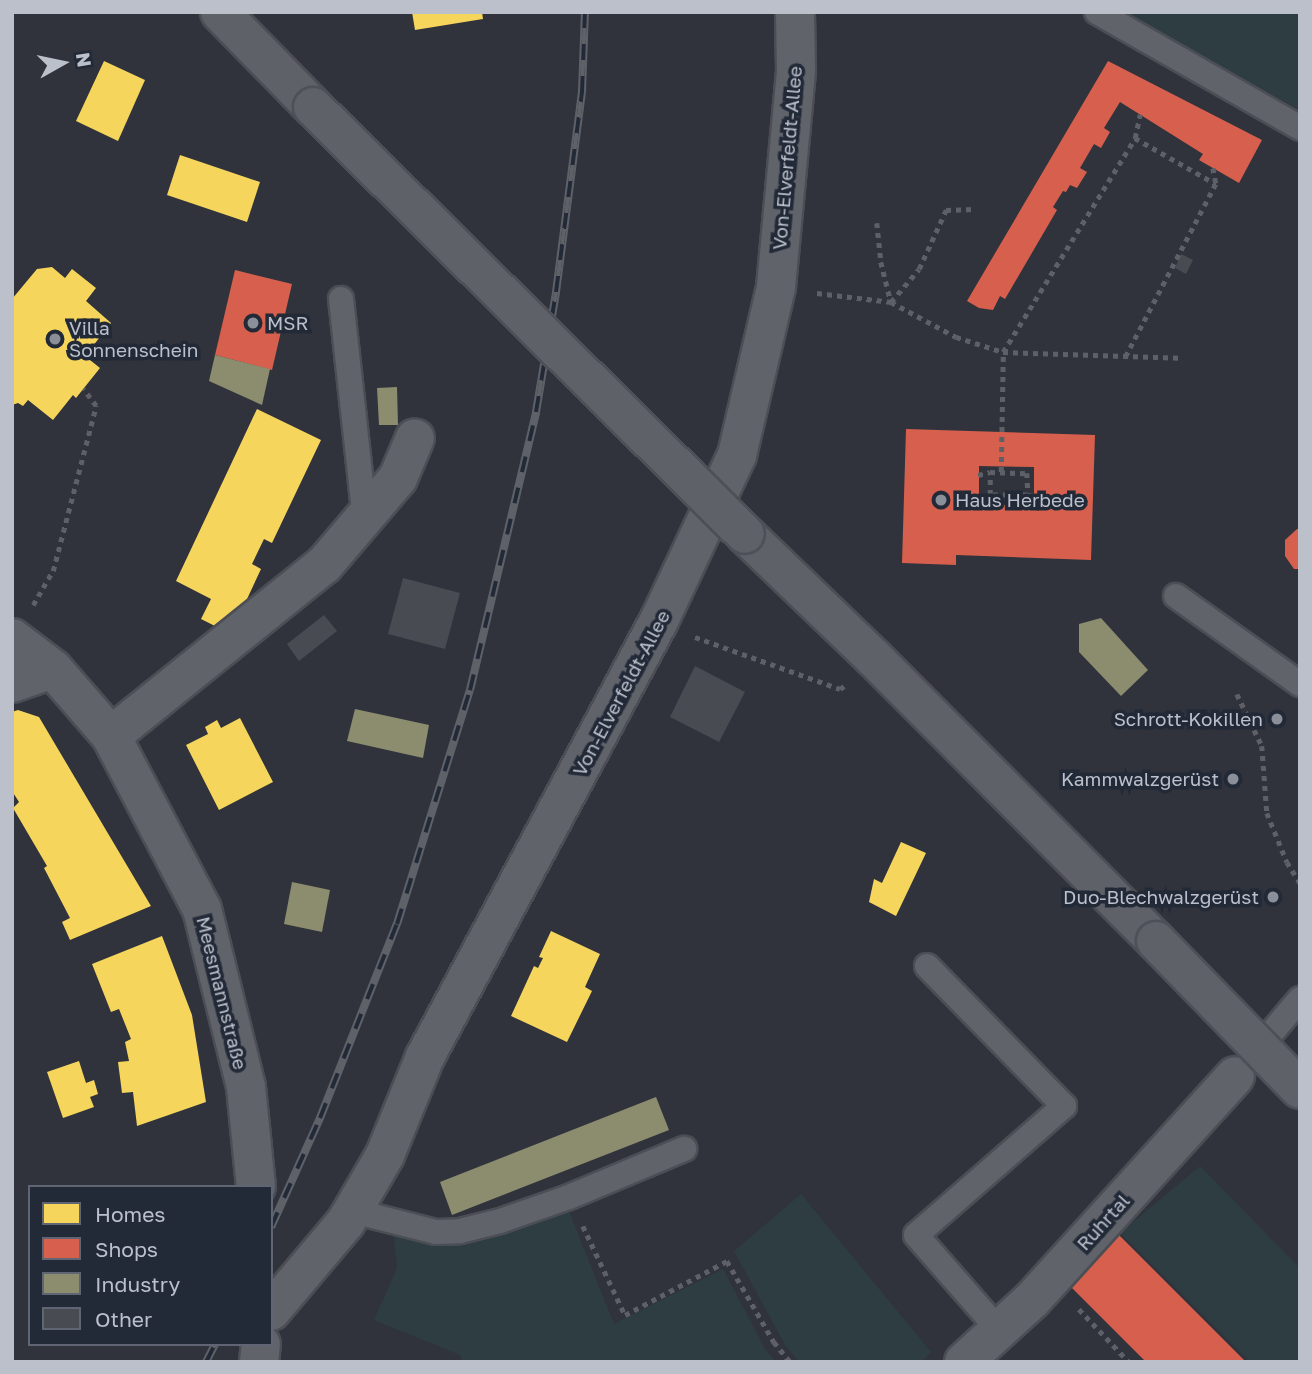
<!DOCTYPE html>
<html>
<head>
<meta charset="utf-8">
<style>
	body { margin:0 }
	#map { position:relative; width:1312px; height:1374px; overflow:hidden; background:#30333c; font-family:"Golos Text",sans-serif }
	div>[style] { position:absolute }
	.green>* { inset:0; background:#2d3d42 }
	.homes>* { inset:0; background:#f6d55c }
	.shops>* { inset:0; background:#d6604d }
	.industry>* { inset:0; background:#8c8c6e }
	.building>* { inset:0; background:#484b52 }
	.path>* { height:4.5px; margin-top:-2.25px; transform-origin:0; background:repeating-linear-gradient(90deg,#5d6167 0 5px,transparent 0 10px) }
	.roads { filter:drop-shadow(2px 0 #4c4e55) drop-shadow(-2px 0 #4c4e55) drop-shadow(0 2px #4c4e55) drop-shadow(0 -2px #4c4e55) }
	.service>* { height:24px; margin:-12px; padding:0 12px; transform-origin:12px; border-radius:12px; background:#60636a }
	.minor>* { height:38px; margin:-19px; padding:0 19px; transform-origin:19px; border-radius:19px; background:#60636a }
	.secondary>* { height:38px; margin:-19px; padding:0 19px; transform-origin:19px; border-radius:19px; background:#5e6168 }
	.rail>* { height:8px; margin-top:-4px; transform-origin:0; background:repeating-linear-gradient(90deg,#222937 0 16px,#5e6168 0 32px); box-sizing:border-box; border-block:2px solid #5e6168 }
	.bridges { filter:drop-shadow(2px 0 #4e5058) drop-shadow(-2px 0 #4e5058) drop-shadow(0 2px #4e5058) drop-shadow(0 -2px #4e5058) }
	.secondary-bridge>* { height:38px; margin:-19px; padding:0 19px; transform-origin:19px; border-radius:19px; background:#5e6168 }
	.dots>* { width:19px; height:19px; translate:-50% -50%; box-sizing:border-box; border:4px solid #222937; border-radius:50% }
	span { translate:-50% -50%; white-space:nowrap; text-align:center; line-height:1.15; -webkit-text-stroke:7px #222937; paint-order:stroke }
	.street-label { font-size:19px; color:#bbc0cb }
	.poi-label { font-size:19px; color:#bbc0cb }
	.left { translate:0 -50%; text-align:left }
	.right { translate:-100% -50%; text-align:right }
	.frame { position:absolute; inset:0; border:14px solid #bbc0cb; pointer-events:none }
	.legend { position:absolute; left:28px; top:1185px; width:245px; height:161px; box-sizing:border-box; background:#222937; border:2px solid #5f6572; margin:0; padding:9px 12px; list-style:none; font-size:21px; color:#bbc0cb }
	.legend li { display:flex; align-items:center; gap:14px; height:35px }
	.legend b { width:35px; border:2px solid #5f6572 }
	.north { position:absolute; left:28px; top:28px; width:70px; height:70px; -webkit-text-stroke:5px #222937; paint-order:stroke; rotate:81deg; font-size:19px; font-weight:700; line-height:28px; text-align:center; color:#bbc0cb }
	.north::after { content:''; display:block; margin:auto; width:24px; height:32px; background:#bbc0cb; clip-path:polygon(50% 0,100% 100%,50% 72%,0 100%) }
</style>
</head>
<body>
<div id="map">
	<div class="green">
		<i style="clip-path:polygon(1126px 12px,1300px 12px,1300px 110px,1146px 25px)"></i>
		<i style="clip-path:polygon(1200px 1166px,1300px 1268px,1300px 1362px,1250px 1362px,1120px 1233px)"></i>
		<i style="clip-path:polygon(801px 1194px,931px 1352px,921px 1362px,799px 1362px,785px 1345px,734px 1251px)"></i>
		<i style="clip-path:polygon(569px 1211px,614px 1324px,723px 1269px,765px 1349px,776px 1362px,463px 1362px,460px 1355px,374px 1320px,397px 1268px,393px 1229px,464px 1240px)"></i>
	</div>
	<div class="homes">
		<i style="clip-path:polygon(412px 12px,482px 12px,483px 19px,415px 30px)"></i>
		<i style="clip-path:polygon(104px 61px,145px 80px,118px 141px,76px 121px)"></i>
		<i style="clip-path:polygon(180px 155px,260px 182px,247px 222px,167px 195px)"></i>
		<i style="clip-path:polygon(52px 267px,65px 278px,72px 269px,96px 288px,86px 301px,111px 323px,85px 356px,100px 368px,76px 398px,73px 395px,53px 420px,28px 400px,23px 406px,18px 403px,12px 405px,12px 299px,37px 269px)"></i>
		<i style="clip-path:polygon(257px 409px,321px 440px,272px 543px,264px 539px,252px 564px,261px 569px,241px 612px,219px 628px,201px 619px,211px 599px,176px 581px)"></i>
		<i style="clip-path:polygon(18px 710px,39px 717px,151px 906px,70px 940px,62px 922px,70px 918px,44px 868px,47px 866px,13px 808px,19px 802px,12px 791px,12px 712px)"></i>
		<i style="clip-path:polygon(240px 718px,273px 782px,219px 810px,186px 745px,208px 734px,205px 727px,217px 720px,221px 728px)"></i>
		<i style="clip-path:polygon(901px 842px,926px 853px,896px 916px,869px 902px,874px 879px,882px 883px)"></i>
		<i style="clip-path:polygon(551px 931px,600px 954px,585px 987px,592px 991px,567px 1042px,511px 1016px,534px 966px,538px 968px,543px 958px,539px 957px)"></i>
		<i style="clip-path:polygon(162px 936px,192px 1015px,206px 1102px,137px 1126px,133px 1092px,122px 1093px,118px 1062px,129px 1061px,125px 1042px,131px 1039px,119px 1009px,111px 1012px,92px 964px)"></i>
		<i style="clip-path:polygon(79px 1061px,86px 1083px,94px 1080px,98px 1094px,90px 1097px,94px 1107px,63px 1118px,47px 1072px)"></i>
	</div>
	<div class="shops">
		<i style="clip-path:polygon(1108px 61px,1262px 140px,1239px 183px,1199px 160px,1203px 154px,1120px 102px,1104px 128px,1110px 132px,1101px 148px,1094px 144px,1080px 168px,1087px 172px,1077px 188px,1070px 185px,1066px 192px,1063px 191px,1053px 207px,1057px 210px,1005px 299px,1000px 296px,993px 310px,979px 308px,967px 301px)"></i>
		<i style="clip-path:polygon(235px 270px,292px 284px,272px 370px,215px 355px)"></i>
		<i style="clip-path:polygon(evenodd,906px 429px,1095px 435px,1091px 560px,956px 555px,956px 565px,902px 563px,906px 429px,979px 466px,1034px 467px,1034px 505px,979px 505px,979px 466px)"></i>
		<i style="clip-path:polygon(1297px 529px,1300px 529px,1300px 569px,1294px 569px,1285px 556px,1285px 540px)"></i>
		<i style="clip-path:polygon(1117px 1233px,1246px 1362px,1146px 1362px,1067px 1283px)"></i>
	</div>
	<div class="industry">
		<i style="clip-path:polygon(215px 355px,270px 369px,262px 405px,209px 381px)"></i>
		<i style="clip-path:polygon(397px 387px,398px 425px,379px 425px,377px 388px)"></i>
		<i style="clip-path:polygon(1101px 618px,1148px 670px,1121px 696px,1079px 652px,1079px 624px)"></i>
		<i style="clip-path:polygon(355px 709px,429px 725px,423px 758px,347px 741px)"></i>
		<i style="clip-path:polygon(292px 882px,330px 890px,322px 932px,284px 924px)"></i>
		<i style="clip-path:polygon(656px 1097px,669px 1130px,452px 1215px,440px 1182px)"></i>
	</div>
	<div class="building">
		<i style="clip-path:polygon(1181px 254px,1193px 260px,1186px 274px,1175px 268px)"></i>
		<i style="clip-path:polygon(403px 578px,460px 593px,445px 649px,388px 634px)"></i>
		<i style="clip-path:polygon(324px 615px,337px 631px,299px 661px,287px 644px)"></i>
		<i style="clip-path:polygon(695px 666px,745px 692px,719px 742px,670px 717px)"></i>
	</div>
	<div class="path">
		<i style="left:1135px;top:138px;width:24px;rotate:-78deg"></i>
		<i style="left:1213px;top:168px;width:16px;rotate:79deg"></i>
		<i style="left:877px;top:223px;width:39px;rotate:84deg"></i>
		<i style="left:881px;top:262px;width:41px;rotate:76deg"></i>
		<i style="left:891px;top:302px;width:74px;rotate:28.3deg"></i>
		<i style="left:956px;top:337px;width:49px;rotate:17.7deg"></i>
		<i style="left:1003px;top:352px;width:177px;rotate:1.9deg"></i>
		<i style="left:817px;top:293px;width:75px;rotate:6.9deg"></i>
		<i style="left:891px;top:302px;width:43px;rotate:-49.7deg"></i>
		<i style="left:919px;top:269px;width:65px;rotate:-65.4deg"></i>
		<i style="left:946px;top:210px;width:29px;rotate:-2deg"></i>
		<i style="left:990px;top:472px;width:37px;rotate:2deg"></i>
		<i style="left:1027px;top:473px;width:22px;rotate:87deg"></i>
		<i style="left:1028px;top:495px;width:38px;rotate:180deg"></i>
		<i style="left:990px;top:495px;width:23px;rotate:-90deg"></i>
		<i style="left:1001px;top:472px;width:120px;rotate:-89deg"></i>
		<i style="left:1003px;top:352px;width:251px;rotate:-58.3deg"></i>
		<i style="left:1135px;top:138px;width:93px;rotate:29.6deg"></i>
		<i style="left:1216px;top:184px;width:194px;rotate:117.6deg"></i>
		<i style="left:978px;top:475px;width:12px;rotate:-14deg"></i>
		<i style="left:1026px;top:505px;width:10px;rotate:-79deg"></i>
		<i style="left:1028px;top:495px;width:7px"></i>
		<i style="left:33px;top:605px;width:39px;rotate:-60deg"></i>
		<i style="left:53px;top:571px;width:171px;rotate:-75.4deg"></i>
		<i style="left:96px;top:406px;width:21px;rotate:-127deg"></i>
		<i style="left:695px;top:637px;width:154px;rotate:19.7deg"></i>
		<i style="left:840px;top:689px;width:5px;rotate:-37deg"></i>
		<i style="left:1237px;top:694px;width:58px;rotate:64.3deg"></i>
		<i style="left:1262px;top:746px;width:67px;rotate:85.7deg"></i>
		<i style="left:1267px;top:813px;width:53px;rotate:67.8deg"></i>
		<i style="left:1287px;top:862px;width:25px;rotate:58deg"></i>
		<i style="left:583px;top:1226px;width:98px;rotate:64.7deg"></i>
		<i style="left:625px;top:1315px;width:115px;rotate:-27.9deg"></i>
		<i style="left:727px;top:1261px;width:94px;rotate:59.9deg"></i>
		<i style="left:774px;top:1342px;width:26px;rotate:51deg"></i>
		<i style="left:1079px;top:1309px;width:73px;rotate:46.7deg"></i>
	</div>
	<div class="roads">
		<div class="service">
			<i style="left:1097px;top:12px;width:234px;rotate:29.7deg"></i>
			<i style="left:341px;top:299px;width:223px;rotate:83.8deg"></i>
			<i style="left:1176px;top:596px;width:152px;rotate:35.4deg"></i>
			<i style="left:927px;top:966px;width:196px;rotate:45.6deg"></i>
			<i style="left:1064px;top:1106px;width:196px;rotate:138.9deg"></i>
			<i style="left:916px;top:1235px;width:126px;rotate:48.9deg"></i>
			<i style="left:1251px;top:1057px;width:76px;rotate:-49.8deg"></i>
			<i style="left:353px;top:1211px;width:86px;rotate:14.2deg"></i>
			<i style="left:436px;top:1232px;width:24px;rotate:-2deg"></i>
			<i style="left:460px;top:1231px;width:41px;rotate:-14deg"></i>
			<i style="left:500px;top:1221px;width:73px;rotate:-19.2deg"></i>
			<i style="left:569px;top:1197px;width:125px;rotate:-22.7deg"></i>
		</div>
		<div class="minor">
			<i style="left:12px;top:638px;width:51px;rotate:37.1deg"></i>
			<i style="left:53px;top:669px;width:89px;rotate:49.1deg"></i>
			<i style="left:111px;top:736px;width:195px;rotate:62.3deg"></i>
			<i style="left:202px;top:909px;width:183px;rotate:76.1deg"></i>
			<i style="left:246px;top:1087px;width:100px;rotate:84.3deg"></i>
			<i style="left:12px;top:683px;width:43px;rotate:-18.9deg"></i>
			<i style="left:111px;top:736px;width:273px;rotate:-38.8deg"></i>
			<i style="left:324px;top:565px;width:114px;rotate:-49.6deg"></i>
			<i style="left:398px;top:478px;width:43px;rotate:-67deg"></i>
			<i style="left:271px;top:1311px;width:116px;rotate:-49.9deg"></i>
			<i style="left:346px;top:1222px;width:78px;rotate:-59.8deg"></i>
			<i style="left:385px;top:1155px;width:106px;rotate:-67.8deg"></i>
			<i style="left:425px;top:1057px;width:493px;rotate:-61.8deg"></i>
			<i style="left:658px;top:623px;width:186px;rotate:-64.8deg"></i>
			<i style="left:737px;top:455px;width:172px;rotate:-76.9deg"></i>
			<i style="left:776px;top:287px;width:218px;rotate:-84.7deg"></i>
			<i style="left:796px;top:70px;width:58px;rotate:-91deg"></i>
			<i style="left:259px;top:1362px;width:18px;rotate:-84deg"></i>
			<i style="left:964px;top:1362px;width:92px;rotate:-42.4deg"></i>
			<i style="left:1032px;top:1300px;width:302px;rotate:-47.8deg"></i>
		</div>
		<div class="secondary">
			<i style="left:220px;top:12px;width:133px;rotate:45.6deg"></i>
			<i style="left:745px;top:534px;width:179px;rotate:43.9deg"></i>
			<i style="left:874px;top:658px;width:400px;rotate:45.1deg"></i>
		</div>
	</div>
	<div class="rail">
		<i style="left:271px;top:1227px;width:120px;rotate:-65.8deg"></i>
		<i style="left:320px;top:1118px;width:209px;rotate:-68.4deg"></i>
		<i style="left:397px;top:924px;width:245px;rotate:-72.7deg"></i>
		<i style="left:470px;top:690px;width:286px;rotate:-76.6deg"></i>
		<i style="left:536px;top:412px;width:122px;rotate:-80.5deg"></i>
		<i style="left:556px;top:292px;width:202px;rotate:-82.6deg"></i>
		<i style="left:582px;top:92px;width:80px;rotate:-87.9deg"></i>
		<i style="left:206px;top:1362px;width:20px;rotate:-63deg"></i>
	</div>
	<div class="bridges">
		<div class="secondary-bridge">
			<i style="left:313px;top:107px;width:607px;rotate:44.67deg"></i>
			<i style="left:1156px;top:941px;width:206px;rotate:45.8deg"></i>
		</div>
	</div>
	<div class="dots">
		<i style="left:253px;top:323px;background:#8a8f99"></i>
		<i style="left:55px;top:339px;background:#8a8f99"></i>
		<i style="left:941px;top:500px;background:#8a8f99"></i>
		<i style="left:1277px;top:719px;background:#8a8f99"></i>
		<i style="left:1233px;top:779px;background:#8a8f99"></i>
		<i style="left:1273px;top:897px;background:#8a8f99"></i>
	</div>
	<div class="street-label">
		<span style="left:787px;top:158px;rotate:-85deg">Von-Elverfeldt-Allee</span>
		<span style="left:621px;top:693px;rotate:-62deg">Von-Elverfeldt-Allee</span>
		<span style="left:222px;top:993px;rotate:76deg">Meesmannstraße</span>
		<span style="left:1103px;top:1222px;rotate:-48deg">Ruhrtal</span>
	</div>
	<div class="poi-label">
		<span class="left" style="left:267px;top:323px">MSR</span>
		<span class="left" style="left:69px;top:339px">Villa<br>Sonnenschein</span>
		<span class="left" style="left:955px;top:500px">Haus Herbede</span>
		<span class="right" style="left:1263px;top:719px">Schrott-Kokillen</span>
		<span class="right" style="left:1219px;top:779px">Kammwalzgerüst</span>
		<span class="right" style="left:1259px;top:897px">Duo-Blechwalzgerüst</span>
	</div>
	<div class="frame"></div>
	<ul class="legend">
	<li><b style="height:19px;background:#f6d55c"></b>Homes</li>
	<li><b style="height:19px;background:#d6604d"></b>Shops</li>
	<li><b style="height:19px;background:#8c8c6e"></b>Industry</li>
	<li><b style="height:19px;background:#484b52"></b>Other</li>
	</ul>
	<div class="north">N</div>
</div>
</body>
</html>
